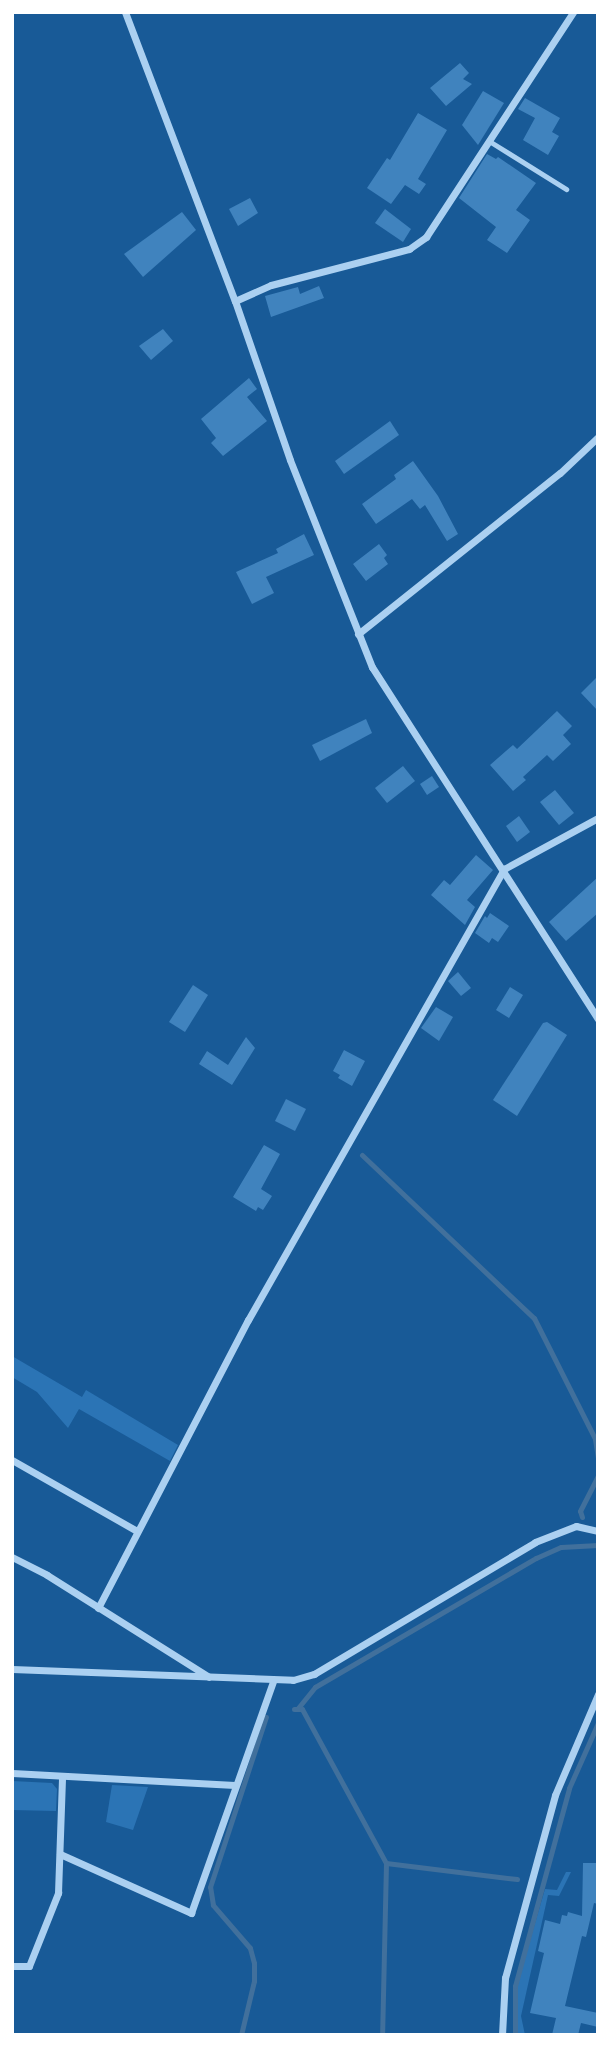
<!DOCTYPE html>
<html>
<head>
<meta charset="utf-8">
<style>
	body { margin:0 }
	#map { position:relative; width:610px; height:2047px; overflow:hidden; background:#185a97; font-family:Montserrat,sans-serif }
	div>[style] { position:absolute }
	.green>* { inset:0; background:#2b74b5 }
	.stream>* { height:5px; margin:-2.5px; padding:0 2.5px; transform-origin:2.5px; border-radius:2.5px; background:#41709c }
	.building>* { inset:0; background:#4083be }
	.service>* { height:5px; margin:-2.5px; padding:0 2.5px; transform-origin:2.5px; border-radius:2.5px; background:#abd0f1 }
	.minor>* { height:7px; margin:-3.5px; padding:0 3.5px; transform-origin:3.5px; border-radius:3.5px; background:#abd0f1 }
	span { translate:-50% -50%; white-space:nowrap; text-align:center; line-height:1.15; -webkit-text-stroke:5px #185a97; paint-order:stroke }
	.frame { position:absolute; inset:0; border:14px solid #fff; pointer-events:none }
</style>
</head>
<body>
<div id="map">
	<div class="green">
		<i style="clip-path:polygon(12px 1356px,82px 1397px,86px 1390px,178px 1445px,170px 1461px,79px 1409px,68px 1428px,37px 1392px,12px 1377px)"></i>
		<i style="clip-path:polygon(12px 1781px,52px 1783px,57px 1789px,56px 1811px,12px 1810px)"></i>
		<i style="clip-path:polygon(112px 1785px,148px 1787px,133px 1830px,106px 1822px)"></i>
		<i style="clip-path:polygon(566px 1872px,571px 1872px,559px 1896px,548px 1895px,521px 2016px,525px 2035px,517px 2035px,517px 1985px,545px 1889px,557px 1890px)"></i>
	</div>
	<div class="stream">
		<i style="left:362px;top:1155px;width:237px;rotate:43.5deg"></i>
		<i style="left:534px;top:1318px;width:136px;rotate:63.2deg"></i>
		<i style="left:595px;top:1439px;width:19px;rotate:81deg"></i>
		<i style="left:582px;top:1517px;width:6px;rotate:-108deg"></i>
		<i style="left:580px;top:1511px;width:39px;rotate:-63deg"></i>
		<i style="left:298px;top:1708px;width:27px;rotate:-51deg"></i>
		<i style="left:315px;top:1687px;width:256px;rotate:-30.3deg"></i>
		<i style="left:536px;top:1558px;width:27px;rotate:-24deg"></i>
		<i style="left:561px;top:1547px;width:37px;rotate:-3deg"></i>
		<i style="left:294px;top:1709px;width:8px"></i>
		<i style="left:302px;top:1709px;width:175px;rotate:61.4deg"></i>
		<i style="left:386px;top:1863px;width:172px;rotate:91.3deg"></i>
		<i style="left:386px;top:1863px;width:132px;rotate:7deg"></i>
		<i style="left:241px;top:2035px;width:56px;rotate:-76.5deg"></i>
		<i style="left:254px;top:1981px;width:18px;rotate:-90deg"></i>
		<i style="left:254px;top:1963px;width:16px;rotate:-105deg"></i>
		<i style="left:250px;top:1948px;width:57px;rotate:-130.7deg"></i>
		<i style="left:213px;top:1905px;width:18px;rotate:-99deg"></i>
		<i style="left:210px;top:1887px;width:179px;rotate:-71.8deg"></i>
		<i style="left:515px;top:2035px;width:49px;rotate:-90deg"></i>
		<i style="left:515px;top:1986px;width:205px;rotate:-74.7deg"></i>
		<i style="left:569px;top:1788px;width:71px;rotate:-66deg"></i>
	</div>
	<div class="building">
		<i style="clip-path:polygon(460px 63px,469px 73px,463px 79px,472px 84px,446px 106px,430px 88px)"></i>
		<i style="clip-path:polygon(483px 91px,504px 103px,478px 145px,462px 125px)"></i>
		<i style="clip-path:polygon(525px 98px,560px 118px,552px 132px,559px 136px,548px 155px,523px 140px,535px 118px,518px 109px)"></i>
		<i style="clip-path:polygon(418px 113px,447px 130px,418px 179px,426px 184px,419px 194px,405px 185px,391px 204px,367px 188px,387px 158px,390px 160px)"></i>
		<i style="clip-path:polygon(487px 154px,496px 159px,498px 157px,536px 183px,516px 210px,530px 220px,507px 253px,487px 240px,496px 227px,459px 198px)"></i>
		<i style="clip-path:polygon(250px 198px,258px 213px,238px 226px,229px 209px)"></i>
		<i style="clip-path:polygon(385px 209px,411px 229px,403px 242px,375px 223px)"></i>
		<i style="clip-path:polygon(182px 212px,196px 230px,143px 277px,124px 254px)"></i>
		<i style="clip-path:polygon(319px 286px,324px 298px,271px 317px,265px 296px,298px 287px,300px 294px)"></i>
		<i style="clip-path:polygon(163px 329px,173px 341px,151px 360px,139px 346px)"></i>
		<i style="clip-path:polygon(249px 378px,257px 389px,247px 397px,267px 421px,223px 456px,211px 443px,216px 438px,201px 419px)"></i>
		<i style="clip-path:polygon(390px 421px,399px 435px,344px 474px,335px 461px)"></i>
		<i style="clip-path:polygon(413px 461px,438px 496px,458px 534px,447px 541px,425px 505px,420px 509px,412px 499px,376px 524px,362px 504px,396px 479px,394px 475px)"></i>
		<i style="clip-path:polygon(304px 534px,314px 555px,266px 577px,274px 593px,252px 604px,236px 572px,278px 553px,276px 549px)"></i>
		<i style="clip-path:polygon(379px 544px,387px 555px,384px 558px,388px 564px,366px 581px,353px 564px)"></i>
		<i style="clip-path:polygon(598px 676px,598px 711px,581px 693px)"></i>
		<i style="clip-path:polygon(557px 711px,572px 726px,563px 735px,571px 744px,553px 761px,547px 755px,523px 777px,526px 780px,513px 791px,490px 765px,513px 745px,517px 749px)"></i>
		<i style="clip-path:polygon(366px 719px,372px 733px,320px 761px,312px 745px)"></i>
		<i style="clip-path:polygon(403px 766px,415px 781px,387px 803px,375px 788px)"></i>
		<i style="clip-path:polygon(432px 776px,439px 787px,427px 795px,420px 784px)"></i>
		<i style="clip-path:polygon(555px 790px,574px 813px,559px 825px,540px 802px)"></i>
		<i style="clip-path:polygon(519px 816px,530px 832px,517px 842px,506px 826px)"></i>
		<i style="clip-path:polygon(476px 855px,493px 870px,467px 900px,475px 907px,465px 925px,431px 895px,444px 880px,450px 885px)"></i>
		<i style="clip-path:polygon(598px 877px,598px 913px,566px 941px,549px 922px)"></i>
		<i style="clip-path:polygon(490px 913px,509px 926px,498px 942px,492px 938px,489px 943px,475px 933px,485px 916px,487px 918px)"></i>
		<i style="clip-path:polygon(458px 972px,471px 988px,461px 996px,448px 981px)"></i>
		<i style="clip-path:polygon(193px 985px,208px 995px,185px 1032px,169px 1022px)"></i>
		<i style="clip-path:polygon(510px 987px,523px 995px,509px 1018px,496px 1010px)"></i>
		<i style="clip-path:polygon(436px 1007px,453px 1017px,439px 1041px,421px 1028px)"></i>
		<i style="clip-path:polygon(547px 1022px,567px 1035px,517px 1116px,493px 1100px,543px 1023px)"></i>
		<i style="clip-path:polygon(246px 1037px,255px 1048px,232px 1085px,199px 1064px,207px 1051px,228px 1065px)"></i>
		<i style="clip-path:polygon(344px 1050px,365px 1061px,352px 1086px,338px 1078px,340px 1075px,333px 1071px)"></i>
		<i style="clip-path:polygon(286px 1099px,306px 1109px,295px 1131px,275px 1121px)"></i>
		<i style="clip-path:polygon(264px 1145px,280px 1154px,261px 1189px,272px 1196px,263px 1210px,258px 1207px,256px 1211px,233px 1197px)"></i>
		<i style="clip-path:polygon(583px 1863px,598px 1863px,598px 1904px,594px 1903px,586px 1937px,582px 1936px,565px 2006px,598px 2013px,598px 2027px,581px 2023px,578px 2035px,552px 2035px,556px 2018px,530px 2013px,544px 1953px,538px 1951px,545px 1920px,560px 1924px,562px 1915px,567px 1916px,568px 1912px,582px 1916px)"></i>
	</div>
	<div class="service">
		<i style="left:489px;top:141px;width:91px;rotate:31.9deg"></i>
	</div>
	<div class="minor">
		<i style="left:125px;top:12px;width:309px;rotate:69.2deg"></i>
		<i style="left:235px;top:301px;width:168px;rotate:70.9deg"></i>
		<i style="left:290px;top:460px;width:223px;rotate:68.4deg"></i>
		<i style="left:372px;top:667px;width:418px;rotate:57.3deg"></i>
		<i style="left:235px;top:301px;width:39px;rotate:-24deg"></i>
		<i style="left:271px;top:285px;width:143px;rotate:-14.6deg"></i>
		<i style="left:409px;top:249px;width:21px;rotate:-35deg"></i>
		<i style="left:426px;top:237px;width:269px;rotate:-56.8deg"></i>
		<i style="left:358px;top:634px;width:258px;rotate:-38.6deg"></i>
		<i style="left:560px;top:473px;width:52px;rotate:-43.5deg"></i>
		<i style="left:12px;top:1460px;width:144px;rotate:29.6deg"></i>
		<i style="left:12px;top:1557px;width:39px;rotate:27deg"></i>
		<i style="left:47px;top:1575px;width:191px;rotate:32.2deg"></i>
		<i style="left:98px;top:1608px;width:325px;rotate:-62.5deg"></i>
		<i style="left:248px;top:1320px;width:519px;rotate:-60.42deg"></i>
		<i style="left:504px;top:869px;width:107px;rotate:-28.5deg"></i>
		<i style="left:12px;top:1669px;width:281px;rotate:2.2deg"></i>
		<i style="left:293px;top:1680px;width:22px;rotate:-16deg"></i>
		<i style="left:314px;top:1674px;width:257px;rotate:-30.8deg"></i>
		<i style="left:535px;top:1542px;width:44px;rotate:-21.3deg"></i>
		<i style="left:576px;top:1526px;width:23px;rotate:13deg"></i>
		<i style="left:12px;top:1773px;width:223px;rotate:3.1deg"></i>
		<i style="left:60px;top:1854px;width:144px;rotate:24.2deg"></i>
		<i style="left:191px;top:1913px;width:246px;rotate:-70.5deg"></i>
		<i style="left:12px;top:1966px;width:17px"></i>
		<i style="left:29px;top:1966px;width:79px;rotate:-68.3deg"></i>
		<i style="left:58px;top:1893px;width:117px;rotate:-88deg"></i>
		<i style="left:502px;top:2035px;width:57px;rotate:-87deg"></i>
		<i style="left:505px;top:1978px;width:190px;rotate:-74.7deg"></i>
		<i style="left:555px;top:1795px;width:110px;rotate:-66.9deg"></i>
	</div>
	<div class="frame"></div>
</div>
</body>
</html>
